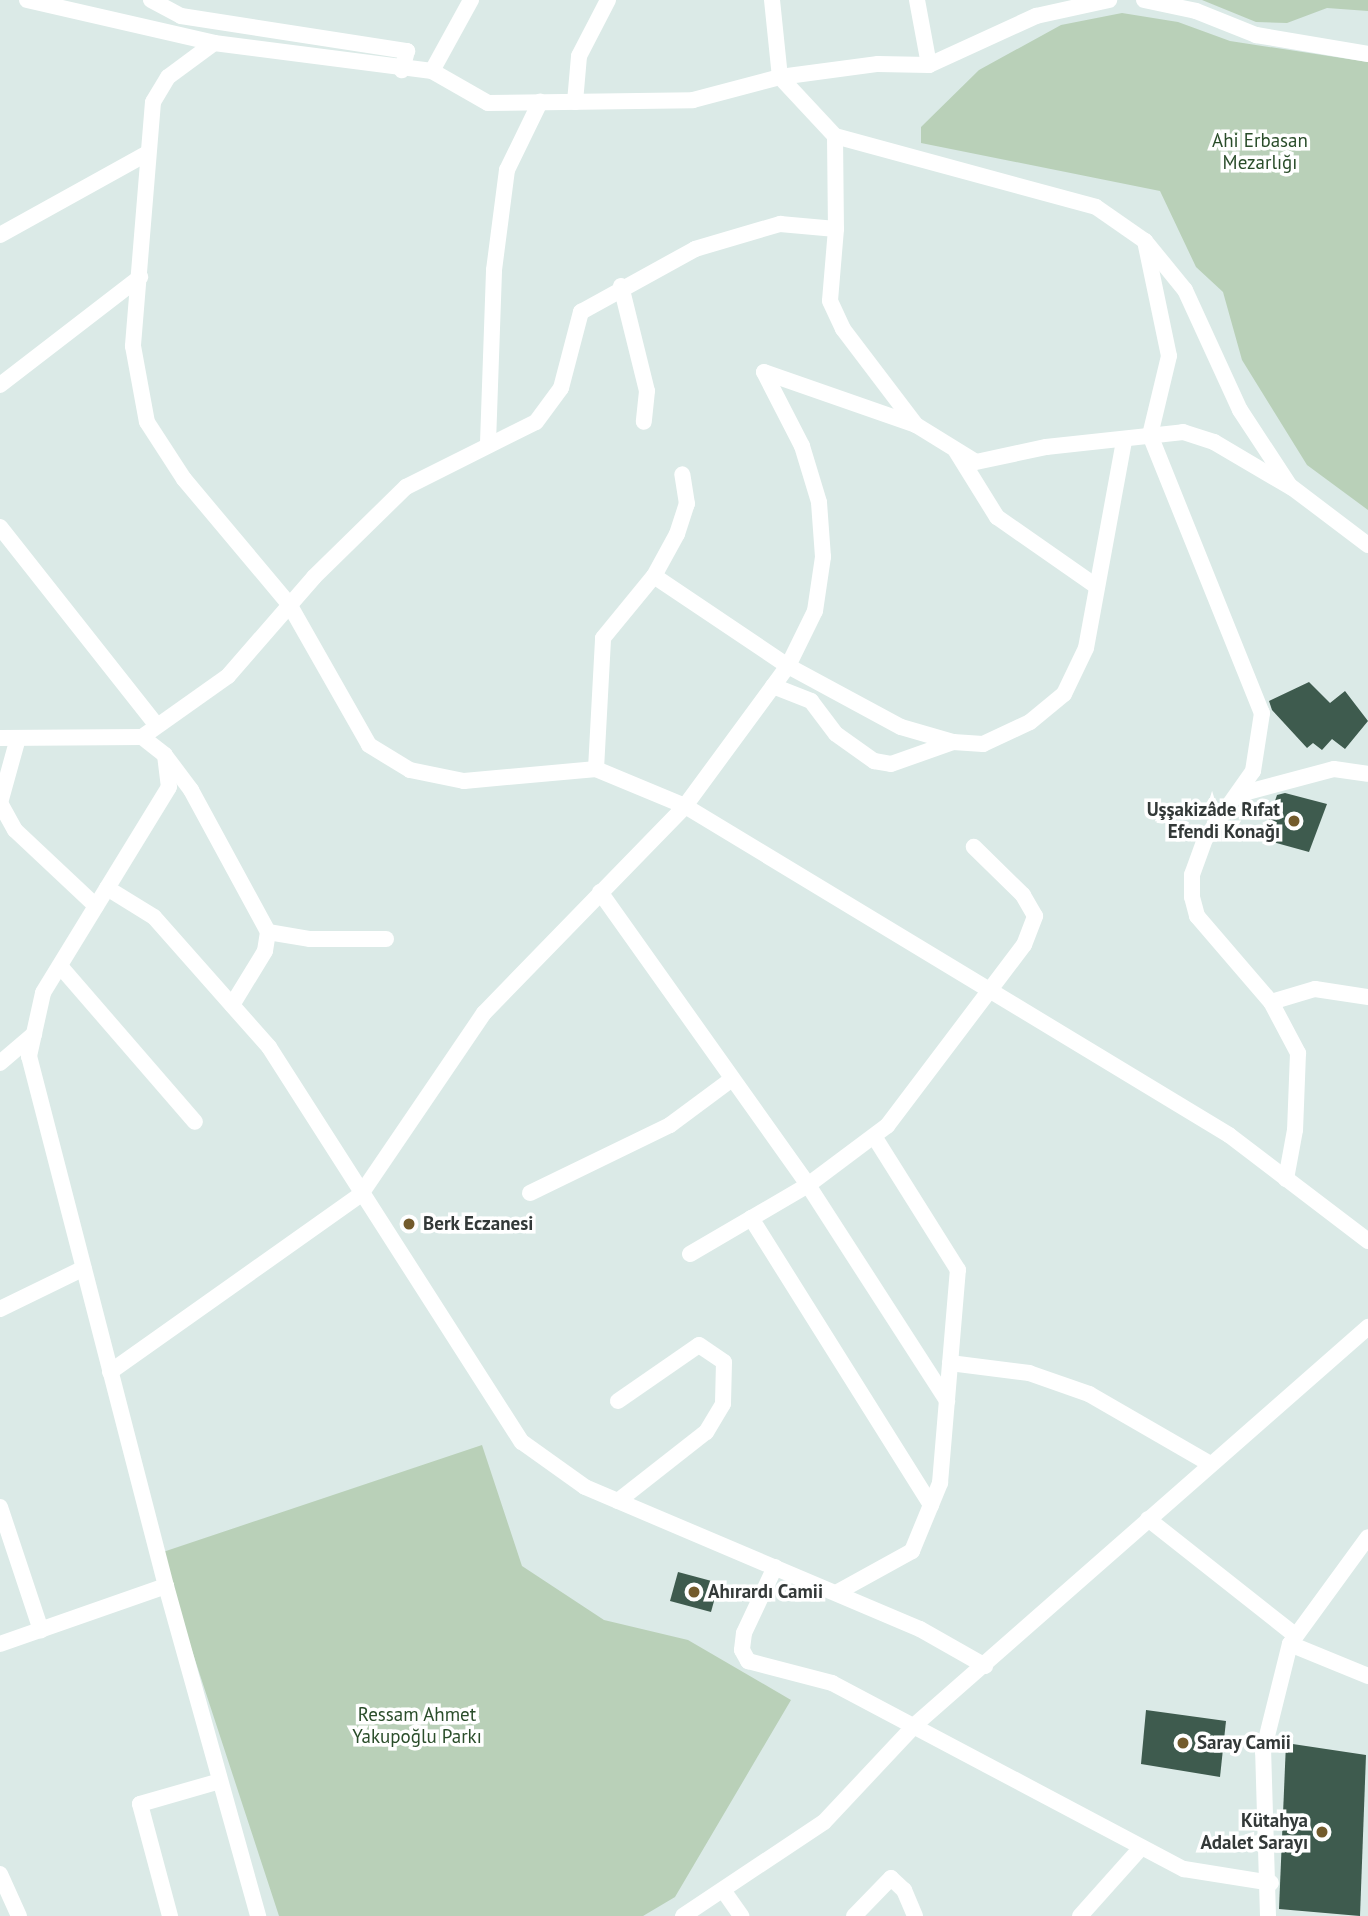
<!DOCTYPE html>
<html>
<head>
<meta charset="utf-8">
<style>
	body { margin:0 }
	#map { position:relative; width:1368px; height:1916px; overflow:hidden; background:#dbeae7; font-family:"PT Sans",sans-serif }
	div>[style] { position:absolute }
	.green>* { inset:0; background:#b9d0b8 }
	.building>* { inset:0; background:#3e5b4e }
	.minor>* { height:16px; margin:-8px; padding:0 8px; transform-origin:8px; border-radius:8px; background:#fff }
	.dots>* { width:19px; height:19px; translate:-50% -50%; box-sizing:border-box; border:4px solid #fff; border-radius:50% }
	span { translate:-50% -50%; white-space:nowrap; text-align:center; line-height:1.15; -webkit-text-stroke:7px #fff; paint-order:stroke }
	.park-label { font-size:19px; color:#2a4d2a }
	.poi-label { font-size:19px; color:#333938; font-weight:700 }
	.right { translate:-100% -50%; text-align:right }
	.left { translate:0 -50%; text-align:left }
</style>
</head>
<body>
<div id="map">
	<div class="green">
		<i style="clip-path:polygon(1202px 0,1368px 0,1368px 11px,1327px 8px,1287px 23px,1256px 22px)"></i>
		<i style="clip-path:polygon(1122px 13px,1178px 22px,1230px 41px,1368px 62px,1368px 510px,1307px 465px,1242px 360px,1223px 292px,1196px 267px,1160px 191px,921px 143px,921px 127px,979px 70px,1061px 25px)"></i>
		<i style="clip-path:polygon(482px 1445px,522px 1566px,604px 1620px,688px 1640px,791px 1700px,675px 1897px,643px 1916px,279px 1916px,160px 1553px)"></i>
	</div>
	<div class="building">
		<i style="clip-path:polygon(1309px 682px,1330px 703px,1345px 691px,1368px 721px,1345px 749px,1332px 739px,1322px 750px,1313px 743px,1307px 748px,1272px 710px,1269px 701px)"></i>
		<i style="clip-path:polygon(1285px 793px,1327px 804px,1309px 852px,1262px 839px,1277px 795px)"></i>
		<i style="clip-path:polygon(678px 1572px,719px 1583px,711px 1612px,670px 1601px)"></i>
		<i style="clip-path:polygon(1146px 1710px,1226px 1721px,1220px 1777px,1141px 1764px)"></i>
		<i style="clip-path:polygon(1286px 1743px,1366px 1755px,1360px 1916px,1279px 1909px)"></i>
	</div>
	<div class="minor">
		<i style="left:27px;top:0;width:192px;rotate:12.9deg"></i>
		<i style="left:214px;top:43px;width:220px;rotate:7.3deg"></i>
		<i style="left:432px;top:71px;width:64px;rotate:29.7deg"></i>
		<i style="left:488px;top:103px;width:205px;rotate:-0.8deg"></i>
		<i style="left:693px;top:100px;width:90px;rotate:-14.8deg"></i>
		<i style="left:780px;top:77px;width:99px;rotate:-7.6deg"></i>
		<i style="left:878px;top:64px;width:51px;rotate:1.1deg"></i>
		<i style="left:929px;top:65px;width:118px;rotate:-24.6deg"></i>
		<i style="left:1036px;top:16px;width:75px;rotate:-12.4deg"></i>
		<i style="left:151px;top:0;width:34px;rotate:28deg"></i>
		<i style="left:181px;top:16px;width:229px;rotate:8.8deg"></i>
		<i style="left:407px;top:51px;width:20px;rotate:105deg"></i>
		<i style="left:772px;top:0;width:77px;rotate:84.1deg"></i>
		<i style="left:780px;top:77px;width:81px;rotate:47deg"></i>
		<i style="left:835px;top:136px;width:93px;rotate:89.4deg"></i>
		<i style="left:836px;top:229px;width:72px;rotate:94.8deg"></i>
		<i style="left:830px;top:301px;width:31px;rotate:65deg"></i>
		<i style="left:843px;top:329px;width:121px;rotate:52.8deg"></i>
		<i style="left:916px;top:425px;width:70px;rotate:31.7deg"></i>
		<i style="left:976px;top:462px;width:72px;rotate:-12.1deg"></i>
		<i style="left:1046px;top:447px;width:138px;rotate:-6.2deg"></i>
		<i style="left:1183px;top:432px;width:33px;rotate:18deg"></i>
		<i style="left:1214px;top:442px;width:91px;rotate:30.5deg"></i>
		<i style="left:917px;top:0;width:66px;rotate:79.5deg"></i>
		<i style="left:1144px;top:0;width:53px;rotate:11.9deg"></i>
		<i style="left:1196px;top:11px;width:65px;rotate:21.8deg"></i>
		<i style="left:1256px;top:35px;width:114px;rotate:9.6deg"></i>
		<i style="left:214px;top:43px;width:57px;rotate:143.5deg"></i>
		<i style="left:168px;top:77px;width:29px;rotate:121deg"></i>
		<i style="left:153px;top:102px;width:245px;rotate:94.7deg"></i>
		<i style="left:133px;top:346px;width:77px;rotate:79.6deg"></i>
		<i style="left:147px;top:422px;width:68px;rotate:57deg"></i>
		<i style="left:184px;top:479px;width:163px;rotate:50deg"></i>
		<i style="left:289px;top:604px;width:162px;rotate:60.4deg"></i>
		<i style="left:369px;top:745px;width:48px;rotate:31.4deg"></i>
		<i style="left:410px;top:770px;width:55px;rotate:11.5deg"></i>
		<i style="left:464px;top:781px;width:133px;rotate:-5.2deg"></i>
		<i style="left:596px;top:769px;width:96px;rotate:22.6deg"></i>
		<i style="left:685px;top:806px;width:636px;rotate:31.16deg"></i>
		<i style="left:1229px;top:1135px;width:175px;rotate:37.3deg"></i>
		<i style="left:432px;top:71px;width:81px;rotate:-61.2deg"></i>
		<i style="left:575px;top:102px;width:46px;rotate:-85deg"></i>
		<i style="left:579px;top:56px;width:63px;rotate:-62.6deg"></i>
		<i style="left:835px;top:136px;width:270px;rotate:15.2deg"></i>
		<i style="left:1096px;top:207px;width:60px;rotate:34.8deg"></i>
		<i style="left:1145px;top:241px;width:63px;rotate:50.8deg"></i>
		<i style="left:1185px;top:290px;width:132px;rotate:65.4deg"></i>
		<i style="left:1240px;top:410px;width:91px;rotate:56.7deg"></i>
		<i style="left:1290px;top:486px;width:98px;rotate:37.1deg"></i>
		<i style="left:0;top:235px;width:169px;rotate:-29deg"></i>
		<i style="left:1145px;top:241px;width:117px;rotate:78.2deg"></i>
		<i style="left:1169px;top:356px;width:81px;rotate:103.5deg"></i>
		<i style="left:1150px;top:435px;width:300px;rotate:68.1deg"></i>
		<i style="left:1262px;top:713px;width:59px;rotate:98.8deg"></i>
		<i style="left:1253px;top:771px;width:83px;rotate:125.2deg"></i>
		<i style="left:1205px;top:839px;width:38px;rotate:110deg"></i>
		<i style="left:1192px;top:875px;width:22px;rotate:90deg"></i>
		<i style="left:1192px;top:897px;width:20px;rotate:75deg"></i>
		<i style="left:1197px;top:916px;width:113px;rotate:49.3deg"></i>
		<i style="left:1271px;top:1002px;width:58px;rotate:62.1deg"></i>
		<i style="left:1298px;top:1053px;width:77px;rotate:92.2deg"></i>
		<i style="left:1295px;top:1130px;width:50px;rotate:100.4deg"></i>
		<i style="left:621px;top:286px;width:108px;rotate:76.1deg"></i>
		<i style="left:647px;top:391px;width:31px;rotate:96deg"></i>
		<i style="left:0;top:385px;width:177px;rotate:-37.6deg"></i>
		<i style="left:488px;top:443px;width:173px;rotate:-88deg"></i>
		<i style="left:494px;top:270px;width:101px;rotate:-82.6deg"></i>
		<i style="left:507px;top:170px;width:76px;rotate:-64.1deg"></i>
		<i style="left:956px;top:451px;width:78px;rotate:58.2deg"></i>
		<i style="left:997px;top:517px;width:121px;rotate:34.9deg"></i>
		<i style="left:0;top:527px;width:253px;rotate:51.7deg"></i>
		<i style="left:654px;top:576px;width:161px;rotate:33.9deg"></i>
		<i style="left:788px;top:666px;width:128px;rotate:28.4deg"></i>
		<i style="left:901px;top:727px;width:54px;rotate:16.1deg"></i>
		<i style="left:953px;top:742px;width:30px;rotate:4deg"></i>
		<i style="left:983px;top:744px;width:52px;rotate:-25.1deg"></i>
		<i style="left:1030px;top:722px;width:44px;rotate:-39.5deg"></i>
		<i style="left:1064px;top:694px;width:51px;rotate:-64.4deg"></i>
		<i style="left:1086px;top:648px;width:210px;rotate:-79.6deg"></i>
		<i style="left:773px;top:686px;width:41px;rotate:21.5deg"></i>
		<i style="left:811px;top:701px;width:41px;rotate:52.9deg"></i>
		<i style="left:836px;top:734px;width:47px;rotate:35.4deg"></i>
		<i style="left:874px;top:761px;width:17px;rotate:10deg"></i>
		<i style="left:891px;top:764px;width:66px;rotate:-19.5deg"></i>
		<i style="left:142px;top:737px;width:105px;rotate:-35.3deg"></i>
		<i style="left:228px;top:676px;width:131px;rotate:-49deg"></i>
		<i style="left:314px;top:577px;width:129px;rotate:-44.4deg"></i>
		<i style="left:406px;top:487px;width:145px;rotate:-26.6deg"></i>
		<i style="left:536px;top:422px;width:42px;rotate:-53.7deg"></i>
		<i style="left:561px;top:388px;width:79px;rotate:-75.3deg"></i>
		<i style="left:581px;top:312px;width:130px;rotate:-28.9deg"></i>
		<i style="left:695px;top:249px;width:89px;rotate:-16.4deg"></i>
		<i style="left:780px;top:224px;width:56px;rotate:5.1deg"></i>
		<i style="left:0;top:738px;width:142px;rotate:-0.4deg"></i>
		<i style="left:142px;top:737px;width:29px;rotate:38deg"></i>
		<i style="left:165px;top:755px;width:32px;rotate:83deg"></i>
		<i style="left:169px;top:787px;width:241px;rotate:121.5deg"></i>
		<i style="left:43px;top:993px;width:65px;rotate:102.5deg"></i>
		<i style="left:29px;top:1056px;width:547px;rotate:75.51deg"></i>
		<i style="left:166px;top:1586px;width:343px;rotate:74.4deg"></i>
		<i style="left:18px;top:738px;width:67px;rotate:105.5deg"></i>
		<i style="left:0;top:803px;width:31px;rotate:61deg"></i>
		<i style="left:15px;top:830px;width:111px;rotate:43.2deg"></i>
		<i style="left:167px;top:758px;width:40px;rotate:53deg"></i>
		<i style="left:191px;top:790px;width:162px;rotate:61.5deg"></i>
		<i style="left:268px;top:932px;width:19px;rotate:99deg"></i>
		<i style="left:265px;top:951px;width:63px;rotate:121.4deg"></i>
		<i style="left:596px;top:769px;width:131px;rotate:-86.9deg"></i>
		<i style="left:603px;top:638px;width:80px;rotate:-50.6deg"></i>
		<i style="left:654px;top:576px;width:48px;rotate:-61.3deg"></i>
		<i style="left:677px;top:534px;width:32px;rotate:-72deg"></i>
		<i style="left:687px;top:504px;width:30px;rotate:-99deg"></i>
		<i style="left:1240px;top:794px;width:97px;rotate:-14.9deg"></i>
		<i style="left:1334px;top:769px;width:34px;rotate:8deg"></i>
		<i style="left:107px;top:888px;width:55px;rotate:31.7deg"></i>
		<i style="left:154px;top:917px;width:174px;rotate:48.5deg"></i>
		<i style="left:269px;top:1047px;width:469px;rotate:57.4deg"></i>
		<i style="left:522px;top:1442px;width:77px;rotate:35.5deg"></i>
		<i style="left:585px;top:1487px;width:364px;rotate:23deg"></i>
		<i style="left:920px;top:1629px;width:75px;rotate:29.6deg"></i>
		<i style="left:600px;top:892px;width:359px;rotate:54.6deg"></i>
		<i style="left:808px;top:1185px;width:257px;rotate:57.2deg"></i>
		<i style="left:268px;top:932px;width:43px;rotate:9.5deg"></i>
		<i style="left:310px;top:939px;width:76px"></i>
		<i style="left:60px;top:966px;width:206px;rotate:49.1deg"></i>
		<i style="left:1271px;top:1002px;width:46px;rotate:-16.5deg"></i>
		<i style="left:1315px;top:989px;width:54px;rotate:8.6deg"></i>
		<i style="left:0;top:1063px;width:45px;rotate:-40.5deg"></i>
		<i style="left:530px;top:1193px;width:156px;rotate:-25.9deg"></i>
		<i style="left:670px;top:1125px;width:77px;rotate:-36.6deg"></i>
		<i style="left:751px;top:1218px;width:339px;rotate:57.9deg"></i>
		<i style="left:690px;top:1254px;width:137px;rotate:-30.3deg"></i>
		<i style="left:808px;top:1185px;width:99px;rotate:-36.8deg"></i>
		<i style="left:887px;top:1126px;width:227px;rotate:-52.9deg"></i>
		<i style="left:1024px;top:945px;width:31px;rotate:-69deg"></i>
		<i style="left:1035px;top:916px;width:24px;rotate:-120deg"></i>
		<i style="left:1023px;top:895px;width:69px;rotate:-135.6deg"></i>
		<i style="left:0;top:1309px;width:93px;rotate:-26deg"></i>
		<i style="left:950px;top:1363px;width:80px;rotate:7.2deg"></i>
		<i style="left:1029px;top:1373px;width:64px;rotate:19.3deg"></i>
		<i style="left:1089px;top:1394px;width:140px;rotate:30deg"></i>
		<i style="left:110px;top:1372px;width:308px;rotate:-35.3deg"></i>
		<i style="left:361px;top:1194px;width:219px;rotate:-55.8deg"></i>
		<i style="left:484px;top:1013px;width:289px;rotate:-45.8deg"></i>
		<i style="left:685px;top:806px;width:174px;rotate:-53.7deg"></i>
		<i style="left:788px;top:666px;width:61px;rotate:-63.9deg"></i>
		<i style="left:815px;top:611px;width:55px;rotate:-81.6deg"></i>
		<i style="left:823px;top:557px;width:55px;rotate:-94.2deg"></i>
		<i style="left:819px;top:502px;width:59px;rotate:-106.9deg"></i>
		<i style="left:802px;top:446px;width:83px;rotate:-117.2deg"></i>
		<i style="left:764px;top:372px;width:161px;rotate:19.2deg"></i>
		<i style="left:618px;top:1401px;width:98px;rotate:-34.7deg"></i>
		<i style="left:699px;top:1345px;width:30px;rotate:34deg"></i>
		<i style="left:724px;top:1362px;width:42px;rotate:91.4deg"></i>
		<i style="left:723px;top:1404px;width:33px;rotate:121deg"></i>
		<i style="left:706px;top:1432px;width:112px;rotate:141.9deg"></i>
		<i style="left:0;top:1507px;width:130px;rotate:71.6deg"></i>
		<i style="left:1148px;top:1519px;width:187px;rotate:38.3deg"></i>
		<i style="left:775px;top:1567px;width:73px;rotate:115.2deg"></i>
		<i style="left:744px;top:1633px;width:17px;rotate:97deg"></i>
		<i style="left:742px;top:1650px;width:13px;rotate:61deg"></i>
		<i style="left:748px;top:1661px;width:87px;rotate:14.7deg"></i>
		<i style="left:832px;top:1683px;width:398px;rotate:27.9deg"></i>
		<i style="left:1184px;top:1869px;width:88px;rotate:9.1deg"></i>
		<i style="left:836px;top:1593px;width:87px;rotate:-28.9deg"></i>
		<i style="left:912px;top:1551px;width:74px;rotate:-67.6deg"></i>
		<i style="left:940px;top:1483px;width:214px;rotate:-85.2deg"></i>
		<i style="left:958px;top:1270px;width:158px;rotate:-122.1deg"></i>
		<i style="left:0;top:1644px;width:176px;rotate:-19.3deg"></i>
		<i style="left:1290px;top:1644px;width:84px;rotate:22.3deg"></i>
		<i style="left:0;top:1874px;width:46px;rotate:65.7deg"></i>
		<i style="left:723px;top:1890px;width:32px;rotate:55deg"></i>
		<i style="left:170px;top:1916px;width:116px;rotate:-105deg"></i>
		<i style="left:140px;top:1804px;width:83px;rotate:-16deg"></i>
		<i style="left:683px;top:1916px;width:169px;rotate:-33.7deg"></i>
		<i style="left:824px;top:1822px;width:134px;rotate:-46.8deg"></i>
		<i style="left:916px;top:1724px;width:602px;rotate:-41.29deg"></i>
		<i style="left:854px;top:1916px;width:53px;rotate:-45.8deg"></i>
		<i style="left:891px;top:1878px;width:18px;rotate:43deg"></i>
		<i style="left:904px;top:1890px;width:28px;rotate:67deg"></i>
		<i style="left:1080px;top:1916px;width:90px;rotate:-48.2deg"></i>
		<i style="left:1268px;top:1916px;width:164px;rotate:-91.7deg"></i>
		<i style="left:1263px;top:1752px;width:111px;rotate:-76deg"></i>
		<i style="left:1290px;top:1644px;width:132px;rotate:-53.9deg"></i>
	</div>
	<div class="dots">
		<i style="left:1294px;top:821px;background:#735b2c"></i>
		<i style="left:409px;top:1224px;background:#735b2c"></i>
		<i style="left:694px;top:1592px;background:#735b2c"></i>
		<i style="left:1183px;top:1743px;background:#735b2c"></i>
		<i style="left:1322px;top:1832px;background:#735b2c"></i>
	</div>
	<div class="park-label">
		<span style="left:1260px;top:152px">Ahi Erbasan<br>Mezarlığı</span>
		<span style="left:417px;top:1726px">Ressam Ahmet<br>Yakupoğlu Parkı</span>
	</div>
	<div class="poi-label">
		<span class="right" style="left:1280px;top:821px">Uşşakizâde Rıfat<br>Efendi Konağı</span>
		<span class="left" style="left:423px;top:1224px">Berk Eczanesi</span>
		<span class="left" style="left:708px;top:1592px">Ahırardı Camii</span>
		<span class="left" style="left:1197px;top:1743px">Saray Camii</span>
		<span class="right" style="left:1308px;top:1832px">Kütahya<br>Adalet Sarayı</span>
	</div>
</div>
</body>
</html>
